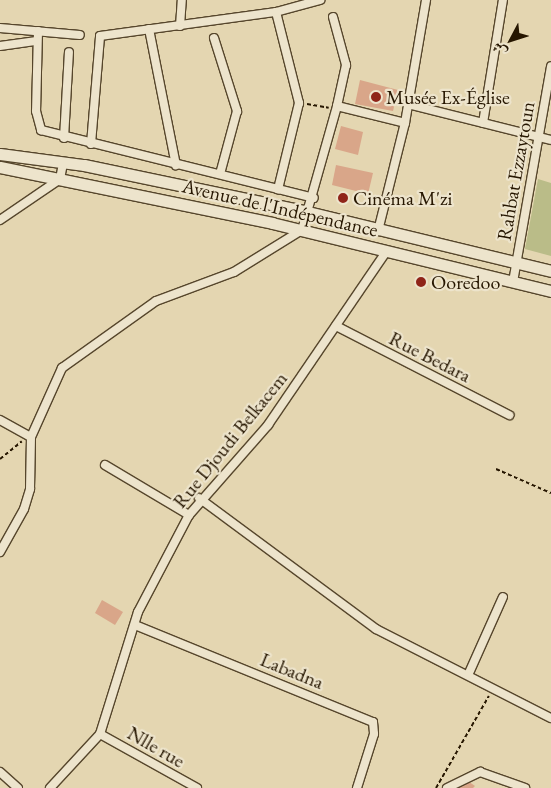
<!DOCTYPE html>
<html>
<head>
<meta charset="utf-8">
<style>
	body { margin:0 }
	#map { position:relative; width:551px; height:788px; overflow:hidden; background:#e4d6b1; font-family:"EB Garamond",Amiri,serif }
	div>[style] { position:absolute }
	.green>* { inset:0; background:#babc88 }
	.building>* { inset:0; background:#d9a689 }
	.path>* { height:2px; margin-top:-1px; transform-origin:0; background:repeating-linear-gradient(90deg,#261600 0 4px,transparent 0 6.5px) }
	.roads { filter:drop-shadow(1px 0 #56462c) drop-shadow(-1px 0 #56462c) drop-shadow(0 1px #56462c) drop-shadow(0 -1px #56462c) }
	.minor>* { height:8px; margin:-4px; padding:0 4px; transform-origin:4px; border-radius:4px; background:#ede4cc }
	.secondary>* { height:11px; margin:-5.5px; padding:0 5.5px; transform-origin:5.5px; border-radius:5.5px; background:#ede4cc }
	.dots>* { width:14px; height:14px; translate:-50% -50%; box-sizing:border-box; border:2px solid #ede4cc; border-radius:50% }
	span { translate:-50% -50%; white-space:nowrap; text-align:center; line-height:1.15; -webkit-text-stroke:4.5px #ede4cc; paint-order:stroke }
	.poi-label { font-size:20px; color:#261600 }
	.left { translate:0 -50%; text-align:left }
	.street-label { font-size:20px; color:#261600 }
	.north { position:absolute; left:486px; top:15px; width:50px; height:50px; -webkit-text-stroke:4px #ede4cc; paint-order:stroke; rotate:230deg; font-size:14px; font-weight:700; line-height:20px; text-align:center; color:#261600 }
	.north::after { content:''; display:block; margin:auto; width:18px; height:22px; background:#261600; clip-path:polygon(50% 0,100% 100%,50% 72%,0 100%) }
</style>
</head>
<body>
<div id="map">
	<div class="green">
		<i style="clip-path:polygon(538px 179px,551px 183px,551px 256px,525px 249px)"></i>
	</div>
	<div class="building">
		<i style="clip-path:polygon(360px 80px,398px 90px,393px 111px,355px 104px)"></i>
		<i style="clip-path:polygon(341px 126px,363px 132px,358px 155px,335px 149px)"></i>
		<i style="clip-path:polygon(336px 165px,373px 173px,368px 194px,332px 185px)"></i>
		<i style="clip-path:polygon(102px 600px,123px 612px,115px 625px,95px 613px)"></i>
		<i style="clip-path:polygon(465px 779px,475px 786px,473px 788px,458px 788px)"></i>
	</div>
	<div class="path">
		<i style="left:307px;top:104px;width:22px;rotate:10deg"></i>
		<i style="left:0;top:459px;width:28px;rotate:-39deg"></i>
		<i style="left:496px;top:469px;width:60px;rotate:23.6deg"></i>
		<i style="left:436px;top:788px;width:106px;rotate:-60.1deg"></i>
	</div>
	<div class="roads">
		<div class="minor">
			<i style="left:276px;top:12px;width:94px;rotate:75.8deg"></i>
			<i style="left:299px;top:103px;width:89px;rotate:103.7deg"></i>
			<i style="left:333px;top:17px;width:50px;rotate:74.8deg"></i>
			<i style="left:346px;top:65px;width:42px;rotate:102.4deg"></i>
			<i style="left:180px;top:26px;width:26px;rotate:-86deg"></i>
			<i style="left:0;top:28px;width:80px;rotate:5deg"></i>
			<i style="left:149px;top:29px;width:139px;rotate:78.8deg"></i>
			<i style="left:38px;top:31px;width:80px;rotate:91.4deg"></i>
			<i style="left:36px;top:111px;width:20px;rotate:75deg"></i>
			<i style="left:41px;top:130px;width:281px;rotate:14deg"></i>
			<i style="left:214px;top:38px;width:77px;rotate:72.5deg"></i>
			<i style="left:237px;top:111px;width:65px;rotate:105.1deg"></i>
			<i style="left:0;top:46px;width:37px;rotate:-8deg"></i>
			<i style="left:408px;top:104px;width:147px;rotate:14.1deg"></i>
			<i style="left:483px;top:123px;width:125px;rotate:-80.8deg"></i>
			<i style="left:64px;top:138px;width:86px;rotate:-86.7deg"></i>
			<i style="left:91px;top:144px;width:108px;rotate:-85.2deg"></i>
			<i style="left:100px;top:36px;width:178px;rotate:-7.8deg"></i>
			<i style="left:276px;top:12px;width:46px;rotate:-15.3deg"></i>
			<i style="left:0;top:220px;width:73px;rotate:-34.3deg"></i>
			<i style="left:60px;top:179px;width:16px;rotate:-79deg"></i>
			<i style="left:378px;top:231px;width:111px;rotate:-76deg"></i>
			<i style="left:513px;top:282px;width:219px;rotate:-80deg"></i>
			<i style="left:336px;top:326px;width:195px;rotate:27.2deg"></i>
			<i style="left:0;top:420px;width:35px;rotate:29deg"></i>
			<i style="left:105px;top:465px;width:98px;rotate:30.8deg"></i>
			<i style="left:199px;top:498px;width:220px;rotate:36.5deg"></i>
			<i style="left:376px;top:629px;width:196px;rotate:27deg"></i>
			<i style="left:0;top:552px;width:49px;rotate:-60.8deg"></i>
			<i style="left:24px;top:509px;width:21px;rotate:-73deg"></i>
			<i style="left:30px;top:489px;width:52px;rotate:-88.9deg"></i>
			<i style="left:31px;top:437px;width:76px;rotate:-65.8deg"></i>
			<i style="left:62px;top:368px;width:115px;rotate:-35.5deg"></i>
			<i style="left:156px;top:301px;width:83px;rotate:-20.4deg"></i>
			<i style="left:234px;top:272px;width:80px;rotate:-31.7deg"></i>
			<i style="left:302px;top:230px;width:129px;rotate:-74.2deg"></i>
			<i style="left:337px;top:106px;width:70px;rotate:14deg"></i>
			<i style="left:405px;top:123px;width:125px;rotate:-80.3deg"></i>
			<i style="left:135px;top:625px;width:257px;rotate:22.2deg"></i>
			<i style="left:373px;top:722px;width:12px;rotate:85deg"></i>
			<i style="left:374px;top:734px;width:57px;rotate:107.5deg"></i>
			<i style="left:469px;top:673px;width:83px;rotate:-65.9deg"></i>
			<i style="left:100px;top:734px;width:111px;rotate:29.1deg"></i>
			<i style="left:0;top:772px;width:24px;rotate:42deg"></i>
			<i style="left:50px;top:788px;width:74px;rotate:-47.2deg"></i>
			<i style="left:100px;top:734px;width:128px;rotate:-72.7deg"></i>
			<i style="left:138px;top:612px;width:110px;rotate:-62.3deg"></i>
			<i style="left:189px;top:515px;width:120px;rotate:-48.7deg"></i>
			<i style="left:268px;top:425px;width:209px;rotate:-55.7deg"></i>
			<i style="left:447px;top:788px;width:37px;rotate:-26deg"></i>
			<i style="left:480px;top:772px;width:48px;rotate:19.6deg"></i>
		</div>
		<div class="secondary">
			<i style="left:0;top:154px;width:85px;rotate:7.5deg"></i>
			<i style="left:84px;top:165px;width:229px;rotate:11.8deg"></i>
			<i style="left:308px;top:212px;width:250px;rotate:13.6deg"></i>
			<i style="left:0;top:167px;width:278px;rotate:11.6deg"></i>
			<i style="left:272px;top:223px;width:287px;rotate:13.7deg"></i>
		</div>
	</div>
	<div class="dots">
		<i style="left:376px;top:97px;background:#8f2418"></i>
		<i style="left:343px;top:198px;background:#8f2418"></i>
		<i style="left:421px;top:282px;background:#8f2418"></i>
	</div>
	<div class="poi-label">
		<span class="left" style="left:386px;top:97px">Musée Ex-Église</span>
		<span class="left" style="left:353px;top:198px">Cinéma M'zi</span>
		<span class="left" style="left:431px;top:282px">Ooredoo</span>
	</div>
	<div class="street-label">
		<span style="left:516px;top:171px;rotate:-80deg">Rahbat Ezzaytoun</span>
		<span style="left:280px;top:208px;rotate:13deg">Avenue de l'Indépendance</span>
		<span style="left:430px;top:357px;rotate:27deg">Rue Bedara</span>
		<span style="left:230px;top:440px;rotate:-51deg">Rue Djoudi Belkacem</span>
		<span style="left:292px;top:671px;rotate:22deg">Labadna</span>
		<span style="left:156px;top:747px;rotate:30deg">Nlle rue</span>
	</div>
	<div class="north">ش</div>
</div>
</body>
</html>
